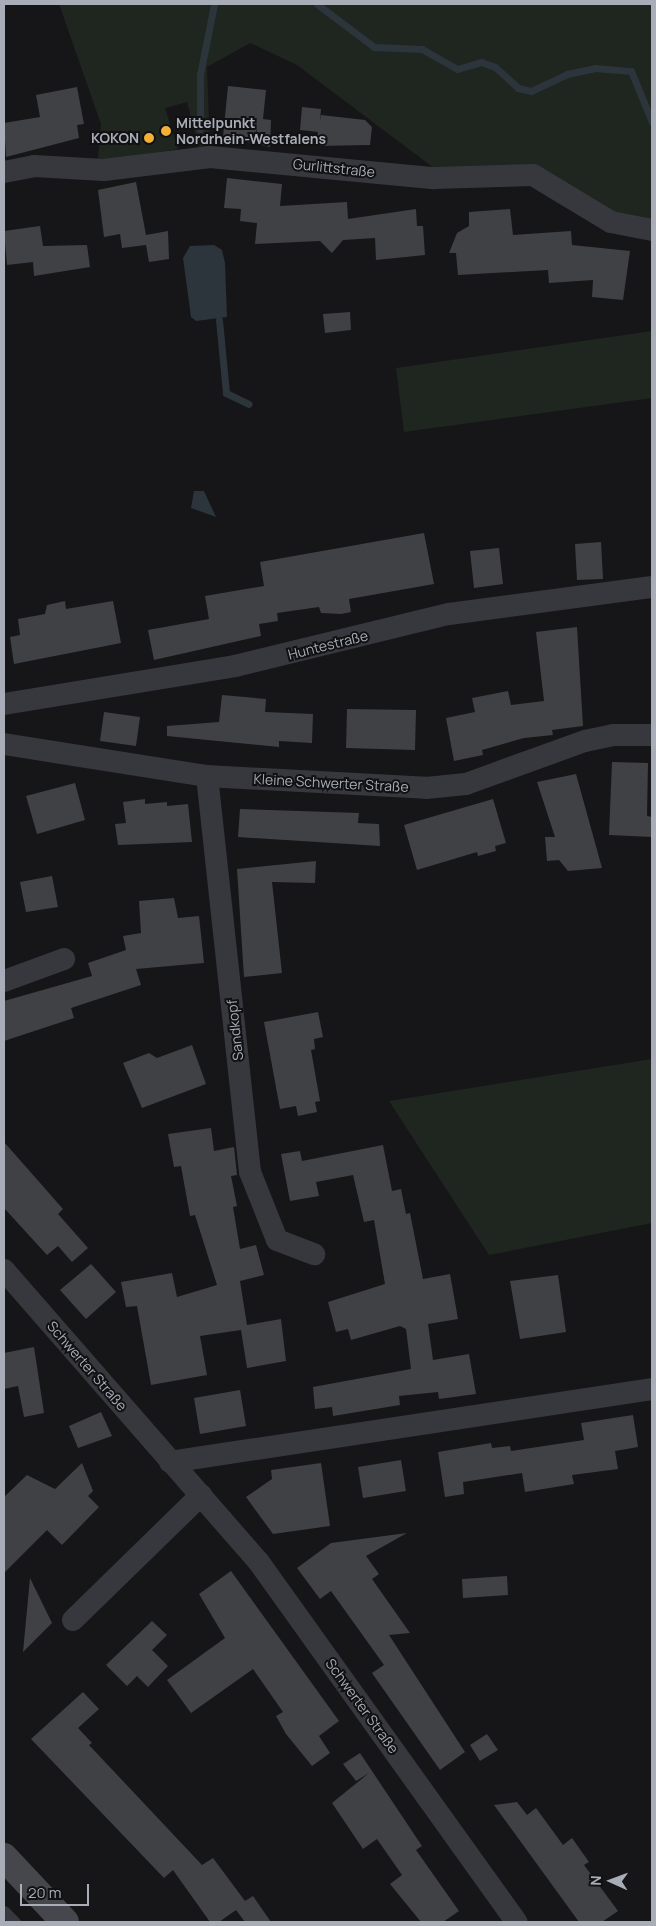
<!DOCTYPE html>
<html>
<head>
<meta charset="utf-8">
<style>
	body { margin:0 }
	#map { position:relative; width:656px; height:1926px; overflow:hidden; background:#161618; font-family:Manrope,sans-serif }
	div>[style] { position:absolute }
	.green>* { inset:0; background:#1e261f }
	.water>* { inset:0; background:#2c353c }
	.stream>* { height:7px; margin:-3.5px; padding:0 3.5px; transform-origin:3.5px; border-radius:3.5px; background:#2c353c }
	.building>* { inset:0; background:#404145 }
	.service>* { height:11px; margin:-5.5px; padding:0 5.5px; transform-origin:5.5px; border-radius:5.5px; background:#37383d }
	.minor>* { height:22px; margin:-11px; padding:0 11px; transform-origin:11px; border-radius:11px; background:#37383d }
	.secondary>* { height:28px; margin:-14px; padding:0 14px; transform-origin:14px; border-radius:14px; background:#45474d }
	.dots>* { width:14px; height:14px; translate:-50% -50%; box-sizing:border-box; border:2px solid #111113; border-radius:50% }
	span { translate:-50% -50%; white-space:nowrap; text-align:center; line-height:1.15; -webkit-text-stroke:4px #111113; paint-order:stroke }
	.poi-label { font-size:14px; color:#a8adb8; font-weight:700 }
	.left { translate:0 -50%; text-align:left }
	.right { translate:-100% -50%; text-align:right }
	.street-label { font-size:14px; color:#a8adb8 }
	.frame { position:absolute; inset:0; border:5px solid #a8adb8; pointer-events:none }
	.north { position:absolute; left:586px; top:1856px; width:50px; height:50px; -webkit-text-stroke:4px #111113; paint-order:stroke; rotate:272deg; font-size:14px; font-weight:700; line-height:20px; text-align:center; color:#a8adb8 }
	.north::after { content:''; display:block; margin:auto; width:18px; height:22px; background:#a8adb8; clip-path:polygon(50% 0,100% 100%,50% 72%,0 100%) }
	.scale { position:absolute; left:20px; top:1884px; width:69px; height:22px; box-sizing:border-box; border:2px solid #a8adb8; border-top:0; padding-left:6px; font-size:15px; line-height:18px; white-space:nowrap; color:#a8adb8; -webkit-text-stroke:4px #111113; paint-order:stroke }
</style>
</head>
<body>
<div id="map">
	<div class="green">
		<i style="clip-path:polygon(59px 4px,652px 4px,652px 223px,633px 222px,535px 169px,438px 171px,297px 65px,250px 43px,207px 67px,210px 150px,199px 148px,187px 102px,165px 108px,178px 149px,104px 161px,98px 158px,101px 124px)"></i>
		<i style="clip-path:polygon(652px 331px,652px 398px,404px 432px,396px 368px)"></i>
		<i style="clip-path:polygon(652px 1059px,652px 1223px,489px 1255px,389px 1101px)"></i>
	</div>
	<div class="water">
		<i style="clip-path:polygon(214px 245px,222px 250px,225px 263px,227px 317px,196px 321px,191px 317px,183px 258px,190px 246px)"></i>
		<i style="clip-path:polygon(194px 491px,204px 491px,216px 517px,191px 508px)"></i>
	</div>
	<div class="stream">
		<i style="left:317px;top:4px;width:71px;rotate:37deg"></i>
		<i style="left:374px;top:47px;width:48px;rotate:2.4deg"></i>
		<i style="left:422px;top:49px;width:40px;rotate:29.7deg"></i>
		<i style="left:457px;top:69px;width:25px;rotate:-16deg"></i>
		<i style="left:481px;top:62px;width:15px;rotate:20deg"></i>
		<i style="left:495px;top:67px;width:31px;rotate:42deg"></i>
		<i style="left:518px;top:88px;width:13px;rotate:13deg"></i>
		<i style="left:531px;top:91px;width:40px;rotate:-25deg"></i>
		<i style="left:567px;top:74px;width:29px;rotate:-12deg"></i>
		<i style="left:595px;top:68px;width:36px;rotate:5deg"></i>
		<i style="left:631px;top:71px;width:55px;rotate:67.6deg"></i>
		<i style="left:200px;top:129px;width:54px;rotate:-90deg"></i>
		<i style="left:200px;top:75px;width:72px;rotate:-78.8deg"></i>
		<i style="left:219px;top:320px;width:73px;rotate:84.5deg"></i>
		<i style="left:226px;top:393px;width:25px;rotate:26deg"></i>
	</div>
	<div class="building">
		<i style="clip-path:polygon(228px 86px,266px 90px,263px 119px,271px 120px,270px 147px,223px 137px)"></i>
		<i style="clip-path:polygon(77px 87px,84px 124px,77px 125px,79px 138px,6px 157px,4px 123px,40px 117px,36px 95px)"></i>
		<i style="clip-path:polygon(302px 107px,321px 109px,320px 122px,321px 115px,365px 120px,372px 127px,370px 145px,316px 146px,318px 132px,300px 130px)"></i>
		<i style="clip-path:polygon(227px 178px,282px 184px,280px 206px,347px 202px,348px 219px,416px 209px,417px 226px,423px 226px,425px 255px,376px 260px,375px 238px,343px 240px,332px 253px,320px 241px,255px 244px,257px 223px,240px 221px,241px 209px,224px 208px)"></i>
		<i style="clip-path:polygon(136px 182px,146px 235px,168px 231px,169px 259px,149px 262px,146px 245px,122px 248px,120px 234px,104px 237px,98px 190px)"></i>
		<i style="clip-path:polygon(510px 209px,513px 235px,571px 231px,572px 245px,630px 251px,623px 300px,592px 297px,593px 280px,549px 283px,548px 270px,458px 275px,456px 253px,449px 253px,457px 233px,469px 226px,469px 212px)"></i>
		<i style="clip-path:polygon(40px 226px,43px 246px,87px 245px,90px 267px,34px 276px,33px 262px,7px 265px,4px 231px)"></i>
		<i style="clip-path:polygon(350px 312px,351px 330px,325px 333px,323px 314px)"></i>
		<i style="clip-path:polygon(424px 533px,434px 584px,349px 599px,351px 612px,341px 614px,321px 613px,319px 607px,277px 613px,278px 621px,259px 624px,261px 636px,154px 660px,148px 630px,209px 619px,205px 596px,264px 586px,260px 562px)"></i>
		<i style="clip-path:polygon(601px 542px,603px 579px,577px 580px,575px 544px)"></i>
		<i style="clip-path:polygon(499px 548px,503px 584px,474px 588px,470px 551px)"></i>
		<i style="clip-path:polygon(65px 601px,66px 609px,113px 601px,121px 643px,14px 664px,10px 637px,20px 635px,18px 619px,45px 614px,47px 605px)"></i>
		<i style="clip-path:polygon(577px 627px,583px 726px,552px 730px,553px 735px,524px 738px,482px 750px,483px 755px,454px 761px,446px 718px,475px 712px,472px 698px,508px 691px,511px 705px,544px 701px,536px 632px)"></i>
		<i style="clip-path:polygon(222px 695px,266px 699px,265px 712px,313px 714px,312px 743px,279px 741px,279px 747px,167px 736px,167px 726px,219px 722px)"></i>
		<i style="clip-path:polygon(347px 709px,416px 710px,415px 750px,346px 748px)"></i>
		<i style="clip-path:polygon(104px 712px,140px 717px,136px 746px,100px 741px)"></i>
		<i style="clip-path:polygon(612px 762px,648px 763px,647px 816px,652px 817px,652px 837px,609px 835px)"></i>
		<i style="clip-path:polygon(576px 774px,602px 868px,568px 871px,559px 860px,547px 861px,545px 837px,555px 837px,537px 782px)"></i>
		<i style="clip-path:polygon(75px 783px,85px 820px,37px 834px,26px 796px)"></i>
		<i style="clip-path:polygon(145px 799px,145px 804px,167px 802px,167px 806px,188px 804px,192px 842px,118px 845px,115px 824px,126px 823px,123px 802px)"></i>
		<i style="clip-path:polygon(493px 799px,506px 843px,495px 846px,496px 851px,478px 856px,477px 852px,417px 870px,404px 825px)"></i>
		<i style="clip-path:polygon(240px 809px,359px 813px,358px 823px,379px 824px,380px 846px,238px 837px)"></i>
		<i style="clip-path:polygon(316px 861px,315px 883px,272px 882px,282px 973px,244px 977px,237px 869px)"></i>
		<i style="clip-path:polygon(52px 876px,58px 907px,26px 912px,20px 882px)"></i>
		<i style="clip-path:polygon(174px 898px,178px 918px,199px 916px,204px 963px,136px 969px,141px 985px,71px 1008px,74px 1018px,4px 1041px,4px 1001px,92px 976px,88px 963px,126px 950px,123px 936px,141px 933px,139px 901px)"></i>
		<i style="clip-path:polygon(318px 1012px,323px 1037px,314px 1039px,315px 1049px,311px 1050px,320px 1101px,315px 1102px,317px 1112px,298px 1116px,296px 1106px,280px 1109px,264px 1022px)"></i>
		<i style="clip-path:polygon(192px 1045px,206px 1084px,142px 1108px,123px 1063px,149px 1053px,157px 1058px)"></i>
		<i style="clip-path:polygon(211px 1128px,214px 1151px,234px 1147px,237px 1175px,231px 1176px,237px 1206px,233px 1207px,240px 1249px,256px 1245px,264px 1275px,240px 1281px,247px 1325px,281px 1319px,286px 1361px,247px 1368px,241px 1330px,200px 1336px,207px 1375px,151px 1385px,137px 1306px,126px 1307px,121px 1282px,172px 1273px,177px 1297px,217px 1285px,195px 1215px,190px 1216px,181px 1166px,174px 1167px,168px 1134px)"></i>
		<i style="clip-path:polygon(4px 1142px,63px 1209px,58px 1214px,88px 1248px,72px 1262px,58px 1246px,47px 1255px,4px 1208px)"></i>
		<i style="clip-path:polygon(383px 1145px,392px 1191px,401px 1189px,406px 1214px,410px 1213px,423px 1279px,450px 1274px,458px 1319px,428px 1324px,433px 1360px,469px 1354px,476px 1394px,439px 1399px,438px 1392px,399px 1396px,400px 1405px,333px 1416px,332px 1407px,315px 1409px,313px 1387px,411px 1369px,406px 1329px,400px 1326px,351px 1340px,348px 1329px,336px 1332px,328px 1302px,385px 1284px,374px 1220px,364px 1222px,353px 1175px,316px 1182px,319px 1196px,290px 1201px,281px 1154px,300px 1151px,302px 1161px)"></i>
		<i style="clip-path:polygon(91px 1264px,116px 1292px,86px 1319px,60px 1290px)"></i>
		<i style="clip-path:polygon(558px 1275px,566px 1332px,520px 1339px,510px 1281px)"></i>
		<i style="clip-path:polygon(34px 1347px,44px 1413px,24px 1417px,18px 1386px,4px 1389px,4px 1353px)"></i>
		<i style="clip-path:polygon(240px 1390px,246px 1426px,200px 1434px,194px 1398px)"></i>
		<i style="clip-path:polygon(101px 1412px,112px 1436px,78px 1448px,69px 1426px)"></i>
		<i style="clip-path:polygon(633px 1415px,638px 1447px,615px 1451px,618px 1469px,572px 1475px,574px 1484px,525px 1492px,522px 1473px,463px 1482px,464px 1494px,445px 1497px,438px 1452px,491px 1443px,492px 1448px,510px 1446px,511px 1451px,584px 1440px,581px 1423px)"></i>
		<i style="clip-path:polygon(401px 1460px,406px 1491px,363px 1498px,358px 1467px)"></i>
		<i style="clip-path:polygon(82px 1463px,93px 1491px,88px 1496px,99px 1507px,62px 1545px,47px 1530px,4px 1573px,4px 1497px,27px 1475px,55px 1489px)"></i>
		<i style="clip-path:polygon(321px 1463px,330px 1526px,273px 1534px,246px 1497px,272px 1479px,271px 1470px)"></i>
		<i style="clip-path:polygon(407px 1533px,366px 1556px,379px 1574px,372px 1579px,410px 1633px,389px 1635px,465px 1752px,440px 1770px,372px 1673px,384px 1665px,331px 1591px,320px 1599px,297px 1568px,331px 1543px)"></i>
		<i style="clip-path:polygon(231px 1571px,339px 1721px,319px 1736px,330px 1753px,312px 1766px,286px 1734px,276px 1716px,283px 1712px,253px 1669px,191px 1713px,167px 1680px,225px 1638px,199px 1594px)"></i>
		<i style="clip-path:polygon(507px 1576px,508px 1595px,463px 1598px,462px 1579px)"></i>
		<i style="clip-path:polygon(30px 1578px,52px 1623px,23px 1652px)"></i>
		<i style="clip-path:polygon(152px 1621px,167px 1635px,152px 1650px,168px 1666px,148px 1687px,137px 1676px,127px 1686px,106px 1665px)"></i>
		<i style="clip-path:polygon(83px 1692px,99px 1709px,78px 1728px,92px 1743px,89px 1745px,202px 1865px,213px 1858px,245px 1901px,253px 1896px,271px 1922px,245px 1922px,236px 1910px,219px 1922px,210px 1922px,173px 1870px,164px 1878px,31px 1739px)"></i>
		<i style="clip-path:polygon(487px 1734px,498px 1750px,480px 1761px,470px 1745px)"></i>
		<i style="clip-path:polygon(360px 1753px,422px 1846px,416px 1850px,459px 1911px,443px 1922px,421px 1922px,390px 1884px,402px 1875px,377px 1839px,363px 1849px,332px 1803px,369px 1773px,356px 1781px,343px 1764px)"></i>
		<i style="clip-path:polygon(517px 1802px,527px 1815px,536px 1808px,563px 1845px,572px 1838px,589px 1862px,584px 1865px,618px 1911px,602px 1922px,579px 1922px,494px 1805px)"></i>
	</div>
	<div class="service">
		<i style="left:4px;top:1911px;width:16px;rotate:45deg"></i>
	</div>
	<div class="minor">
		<i style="left:4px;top:172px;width:31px;rotate:-11deg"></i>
		<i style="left:34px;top:166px;width:70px;rotate:3.3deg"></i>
		<i style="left:104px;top:170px;width:107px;rotate:-7deg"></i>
		<i style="left:210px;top:157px;width:225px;rotate:5.4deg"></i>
		<i style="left:434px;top:178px;width:99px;rotate:-1.7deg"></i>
		<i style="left:533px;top:175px;width:91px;rotate:31.1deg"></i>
		<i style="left:611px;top:222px;width:42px;rotate:11deg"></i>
		<i style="left:4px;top:704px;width:234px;rotate:-9.3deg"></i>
		<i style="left:235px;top:666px;width:220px;rotate:-13.7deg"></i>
		<i style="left:449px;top:614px;width:205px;rotate:-7.6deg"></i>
		<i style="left:4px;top:744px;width:206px;rotate:9deg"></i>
		<i style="left:207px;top:776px;width:219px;rotate:3.1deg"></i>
		<i style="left:426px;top:788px;width:40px;rotate:-5.7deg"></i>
		<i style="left:466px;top:784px;width:127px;rotate:-19.9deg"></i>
		<i style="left:585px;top:741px;width:29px;rotate:-12deg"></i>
		<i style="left:613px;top:735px;width:39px"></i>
		<i style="left:207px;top:776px;width:398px;rotate:83.8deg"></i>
		<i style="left:250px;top:1172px;width:73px;rotate:68.3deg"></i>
		<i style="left:277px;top:1240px;width:40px;rotate:21deg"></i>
		<i style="left:4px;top:981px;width:64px;rotate:-20.1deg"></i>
		<i style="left:4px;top:1270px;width:386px;rotate:48.9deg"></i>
		<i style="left:258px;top:1561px;width:444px;rotate:54.4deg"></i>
		<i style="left:170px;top:1462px;width:487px;rotate:-8.6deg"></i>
		<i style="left:73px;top:1620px;width:179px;rotate:-44.3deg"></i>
	</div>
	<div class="secondary">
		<i style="left:4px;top:1857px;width:89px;rotate:46.8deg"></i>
	</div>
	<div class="dots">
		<i style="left:166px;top:131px;background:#f2b134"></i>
		<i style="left:149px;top:138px;background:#f2b134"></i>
	</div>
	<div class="poi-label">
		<span class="left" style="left:176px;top:131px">Mittelpunkt<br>Nordrhein-Westfalens</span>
		<span class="right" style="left:139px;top:138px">KOKON</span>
	</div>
	<div class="street-label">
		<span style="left:334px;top:168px;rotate:6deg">Gurlittstraße</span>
		<span style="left:328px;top:645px;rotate:-14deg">Huntestraße</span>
		<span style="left:331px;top:783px;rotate:3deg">Kleine Schwerter Straße</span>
		<span style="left:235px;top:1030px;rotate:-96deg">Sandkopf</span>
		<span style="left:87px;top:1366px;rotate:49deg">Schwerter Straße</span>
		<span style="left:362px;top:1706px;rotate:54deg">Schwerter Straße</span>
	</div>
	<div class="frame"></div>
	<div class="north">N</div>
	<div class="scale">20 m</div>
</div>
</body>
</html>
